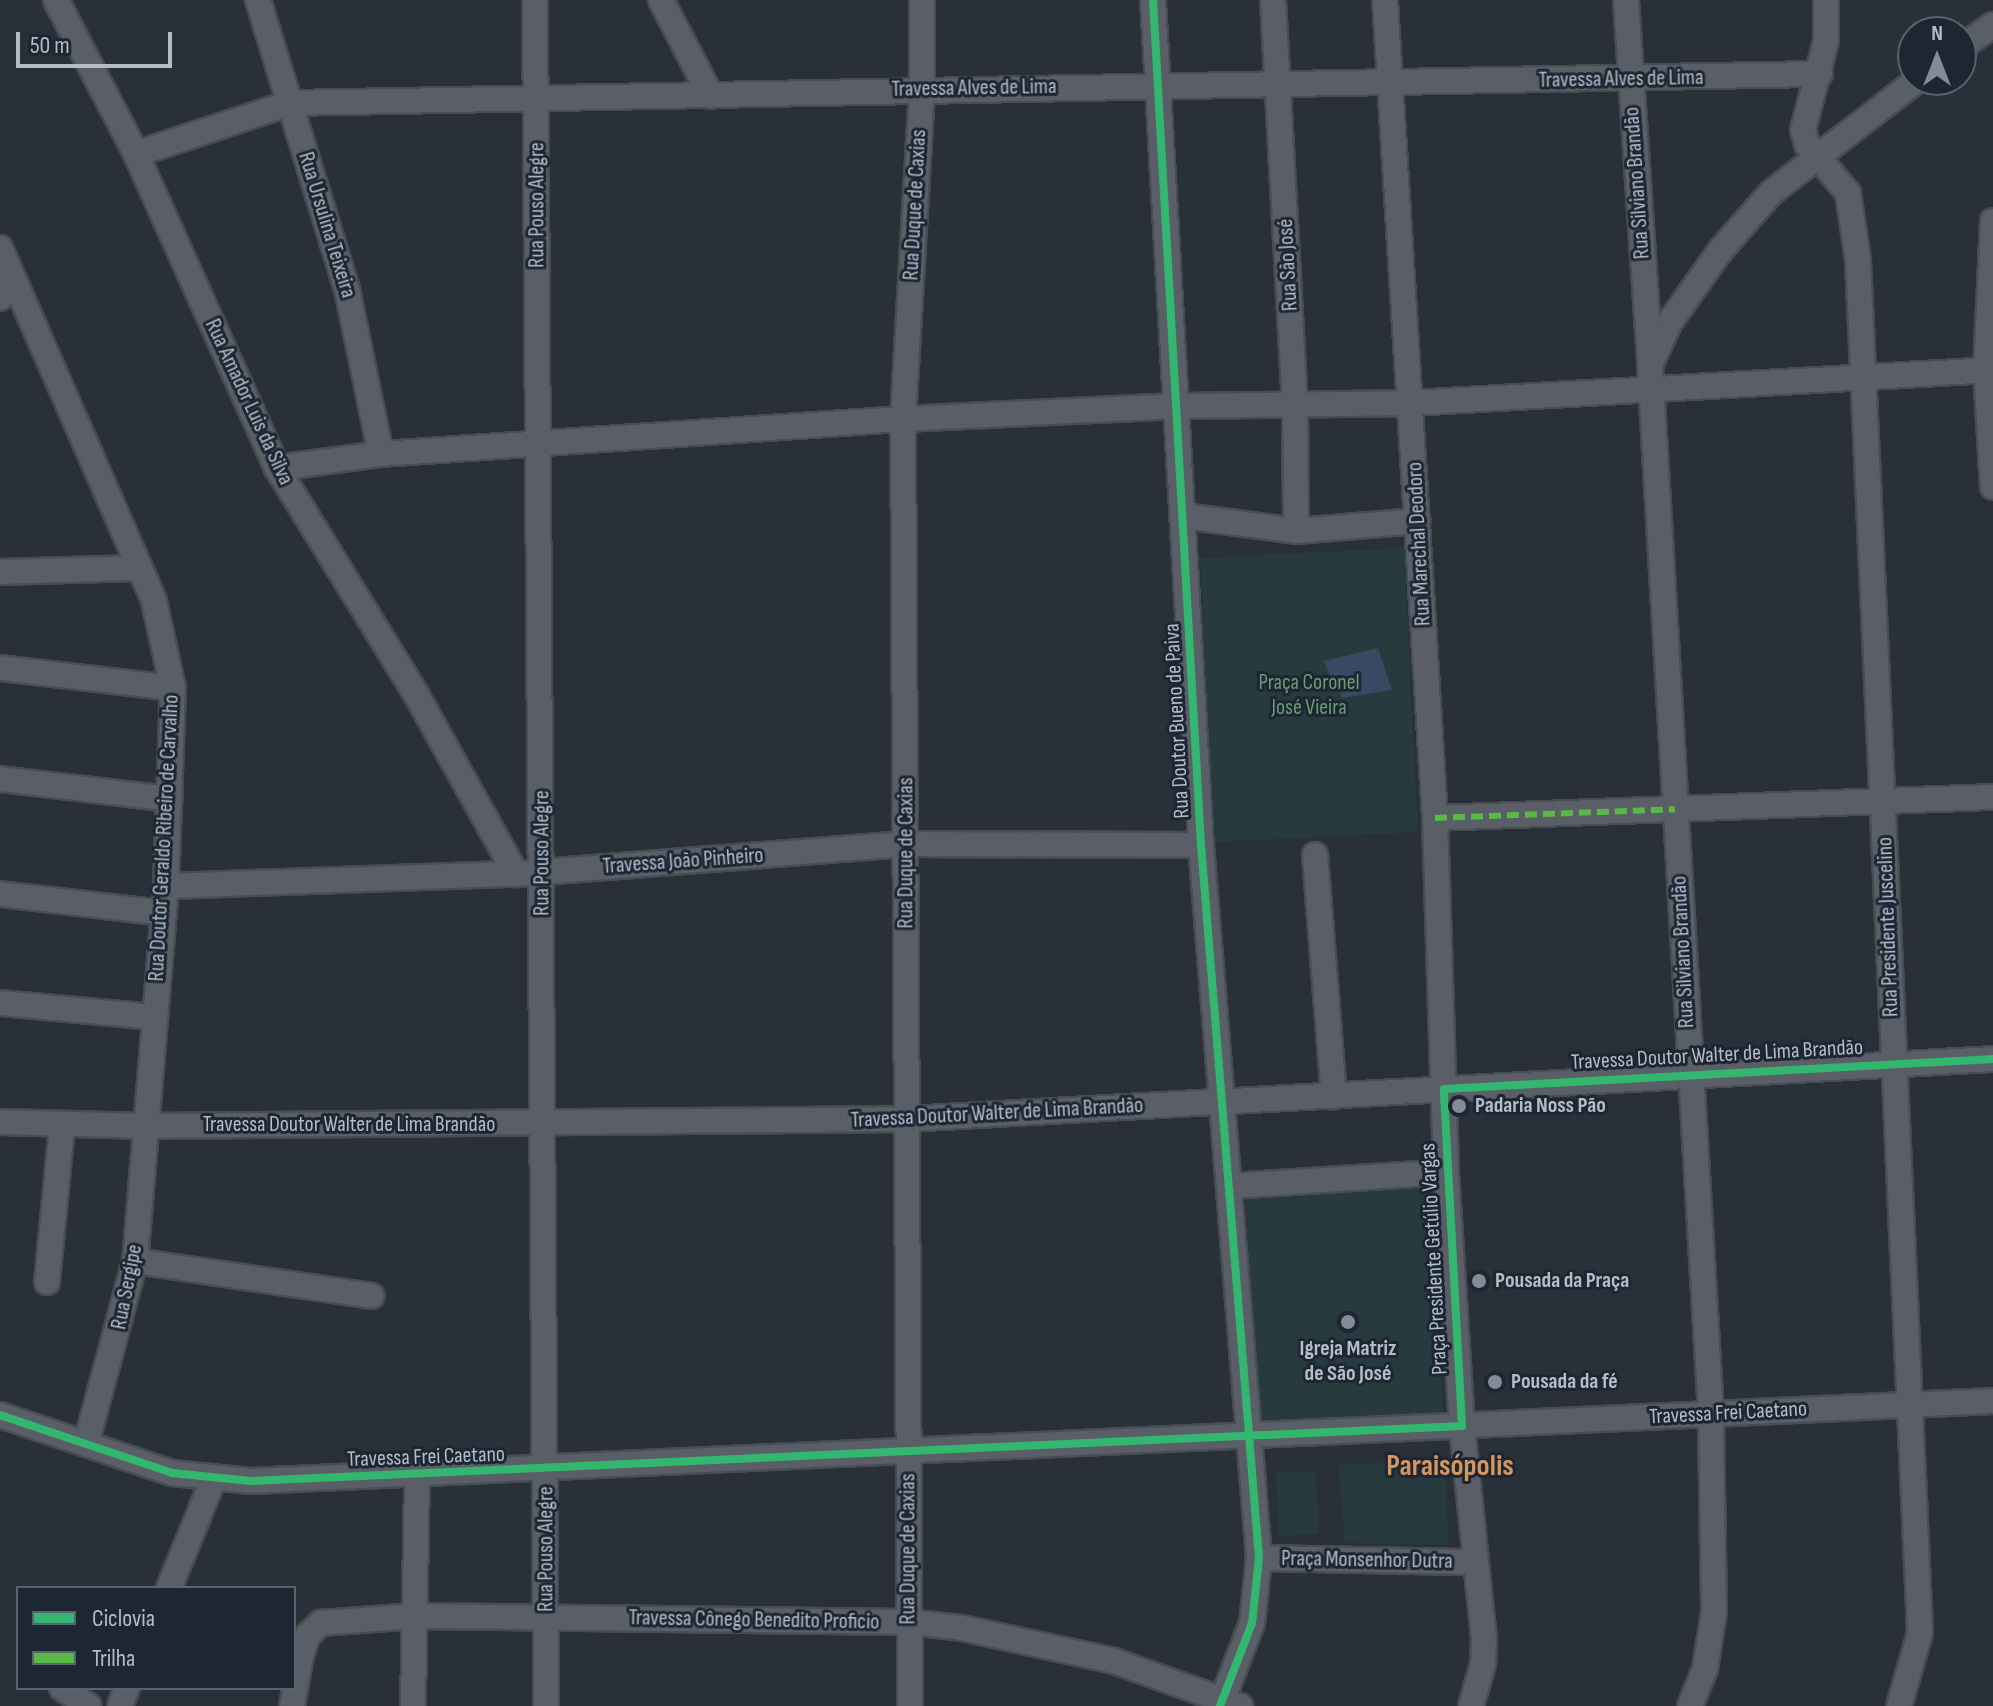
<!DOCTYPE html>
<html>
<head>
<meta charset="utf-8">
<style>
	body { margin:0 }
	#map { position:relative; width:1993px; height:1706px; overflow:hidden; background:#2a3038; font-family:"Sofia Sans Condensed",sans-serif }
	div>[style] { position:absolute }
	.green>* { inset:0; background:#273a3e }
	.water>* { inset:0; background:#384963 }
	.roads { filter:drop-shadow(2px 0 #484c53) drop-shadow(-2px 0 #484c53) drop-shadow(0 2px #484c53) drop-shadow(0 -2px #484c53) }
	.minor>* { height:24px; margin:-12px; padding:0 12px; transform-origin:12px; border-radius:12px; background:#5a5e66 }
	.quiet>* { height:6px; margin-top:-3px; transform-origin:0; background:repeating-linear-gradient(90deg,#58b947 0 12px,transparent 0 18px) }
	.cycleway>* { height:8px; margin:-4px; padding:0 4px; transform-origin:4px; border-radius:4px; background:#33b770 }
	.dots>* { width:22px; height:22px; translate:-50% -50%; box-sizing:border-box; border:4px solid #1d2633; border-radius:50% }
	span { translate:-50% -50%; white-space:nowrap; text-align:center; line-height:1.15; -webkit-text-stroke:6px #1d2633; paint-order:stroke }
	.street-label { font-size:22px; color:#b4bcc9 }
	.park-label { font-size:22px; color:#6b9a76 }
	.poi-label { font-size:22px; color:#b4bcc9; font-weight:700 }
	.left { translate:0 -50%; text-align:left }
	.district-label { font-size:30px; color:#d59563; font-weight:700 }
	.legend { position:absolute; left:16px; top:1586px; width:280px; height:104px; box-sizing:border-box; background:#1d2633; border:2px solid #59626f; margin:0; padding:10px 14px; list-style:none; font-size:24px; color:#b4bcc9 }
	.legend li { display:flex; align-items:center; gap:16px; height:40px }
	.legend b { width:40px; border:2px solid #59626f }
	.north { position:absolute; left:1897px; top:16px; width:80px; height:80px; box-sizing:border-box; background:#1d2633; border:2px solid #59626f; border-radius:50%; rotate:0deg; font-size:22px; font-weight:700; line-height:32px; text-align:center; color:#b4bcc9 }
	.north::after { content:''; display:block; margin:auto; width:28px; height:36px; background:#848b96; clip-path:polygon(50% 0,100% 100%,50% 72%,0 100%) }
	.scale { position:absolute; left:16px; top:32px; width:156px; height:36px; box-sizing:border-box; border:4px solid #b4bcc9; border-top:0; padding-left:10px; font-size:24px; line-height:28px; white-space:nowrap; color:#b4bcc9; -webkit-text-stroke:6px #1d2633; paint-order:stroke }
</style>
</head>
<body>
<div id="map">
	<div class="green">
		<i style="clip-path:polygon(1404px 548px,1418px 832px,1214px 842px,1200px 558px)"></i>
		<i style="clip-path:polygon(1431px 1177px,1443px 1419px,1259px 1430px,1245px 1189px)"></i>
		<i style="clip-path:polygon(1444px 1460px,1449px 1545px,1345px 1543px,1338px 1465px)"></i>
		<i style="clip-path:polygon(1316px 1471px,1319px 1534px,1279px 1536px,1276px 1473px)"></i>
	</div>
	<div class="water">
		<i style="clip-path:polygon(1378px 648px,1392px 690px,1342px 698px,1323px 661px)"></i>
	</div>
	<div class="roads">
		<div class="minor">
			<i style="left:56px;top:0;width:174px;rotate:62.5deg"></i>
			<i style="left:136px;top:154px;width:344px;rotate:65.8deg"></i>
			<i style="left:277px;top:468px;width:268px;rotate:58.4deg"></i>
			<i style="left:417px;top:696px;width:204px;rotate:60.9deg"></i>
			<i style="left:258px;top:0;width:302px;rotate:72.9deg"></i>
			<i style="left:347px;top:289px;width:168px;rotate:78.4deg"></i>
			<i style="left:535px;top:0;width:1706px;rotate:89.63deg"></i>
			<i style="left:661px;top:0;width:108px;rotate:62.5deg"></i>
			<i style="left:1153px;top:0;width:846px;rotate:86.75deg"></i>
			<i style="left:1201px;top:845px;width:715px;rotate:85.35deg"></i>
			<i style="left:1259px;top:1558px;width:65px;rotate:96.1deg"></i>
			<i style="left:1252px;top:1623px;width:89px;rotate:111.1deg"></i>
			<i style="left:1273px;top:0;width:407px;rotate:86.9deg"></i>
			<i style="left:1295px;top:406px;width:125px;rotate:89.5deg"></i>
			<i style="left:1385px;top:0;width:820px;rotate:86.5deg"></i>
			<i style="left:1435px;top:818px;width:354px;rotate:88.2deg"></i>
			<i style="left:1446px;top:1172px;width:255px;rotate:86.4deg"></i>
			<i style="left:1462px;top:1426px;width:214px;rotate:84.1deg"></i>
			<i style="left:1484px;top:1639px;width:25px;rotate:92deg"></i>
			<i style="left:1483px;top:1664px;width:44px;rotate:105.9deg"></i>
			<i style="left:1626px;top:0;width:364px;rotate:86.2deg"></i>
			<i style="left:1826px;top:0;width:41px;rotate:90deg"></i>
			<i style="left:1826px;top:41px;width:92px;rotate:104.5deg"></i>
			<i style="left:1803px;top:130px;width:15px;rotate:74deg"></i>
			<i style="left:1807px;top:144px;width:64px;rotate:50.1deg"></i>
			<i style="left:1848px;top:193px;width:68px;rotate:81.5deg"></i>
			<i style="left:1858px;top:260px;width:1374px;rotate:87.41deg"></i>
			<i style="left:1920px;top:1633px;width:76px;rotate:106deg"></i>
			<i style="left:1961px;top:48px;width:39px;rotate:-36deg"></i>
			<i style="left:136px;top:154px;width:162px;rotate:-18.3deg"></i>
			<i style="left:290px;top:103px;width:1530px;rotate:-1.09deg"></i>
			<i style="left:1993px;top:221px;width:149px;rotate:92.7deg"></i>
			<i style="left:1986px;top:370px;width:117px;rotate:86.6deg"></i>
			<i style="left:0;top:248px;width:385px;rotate:66.4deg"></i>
			<i style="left:154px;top:601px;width:89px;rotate:77.7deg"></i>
			<i style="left:173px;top:688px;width:198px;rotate:92deg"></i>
			<i style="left:166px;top:886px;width:376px;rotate:94.7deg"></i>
			<i style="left:135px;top:1261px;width:189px;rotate:105deg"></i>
			<i style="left:0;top:298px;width:37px;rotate:-82deg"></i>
			<i style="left:277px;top:468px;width:105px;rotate:-7.7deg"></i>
			<i style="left:381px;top:454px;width:523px;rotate:-3.84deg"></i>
			<i style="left:903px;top:419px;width:275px;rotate:-2.7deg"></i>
			<i style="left:1178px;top:406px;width:233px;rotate:-0.7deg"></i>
			<i style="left:1411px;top:403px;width:583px;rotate:-3.25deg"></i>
			<i style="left:1184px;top:516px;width:113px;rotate:7.6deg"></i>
			<i style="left:1296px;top:531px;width:122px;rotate:-4.7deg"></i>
			<i style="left:0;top:572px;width:137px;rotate:-1.7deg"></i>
			<i style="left:0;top:668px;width:174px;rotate:6.6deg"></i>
			<i style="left:0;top:779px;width:171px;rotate:6.7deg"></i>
			<i style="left:1435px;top:818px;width:558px;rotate:-2.16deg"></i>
			<i style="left:1315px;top:855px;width:242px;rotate:85.5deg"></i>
			<i style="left:166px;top:886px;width:350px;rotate:-2deg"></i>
			<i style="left:516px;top:874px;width:391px;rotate:-4.4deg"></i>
			<i style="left:906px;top:844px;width:295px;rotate:0.2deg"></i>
			<i style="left:0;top:894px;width:165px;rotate:6.6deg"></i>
			<i style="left:0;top:1003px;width:154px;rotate:5.2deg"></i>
			<i style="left:0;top:1122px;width:147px;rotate:1.6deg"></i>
			<i style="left:147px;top:1126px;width:760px;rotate:-0.53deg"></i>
			<i style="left:907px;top:1119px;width:1088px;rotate:-3.16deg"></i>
			<i style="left:1231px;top:1186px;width:215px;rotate:-3.7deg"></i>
			<i style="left:135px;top:1261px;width:239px;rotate:8.4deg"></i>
			<i style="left:47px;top:1282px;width:158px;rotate:-84.5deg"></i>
			<i style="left:0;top:1415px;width:182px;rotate:18.6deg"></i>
			<i style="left:172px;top:1473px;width:79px;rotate:5.8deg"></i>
			<i style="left:251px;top:1481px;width:1744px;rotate:-2.63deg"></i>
			<i style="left:1259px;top:1558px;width:217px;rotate:1.1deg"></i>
			<i style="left:169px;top:1588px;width:117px;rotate:-67.8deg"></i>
			<i style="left:62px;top:1688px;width:32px;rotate:34deg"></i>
			<i style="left:120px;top:1706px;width:19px;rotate:-69deg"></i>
			<i style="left:292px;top:1706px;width:52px;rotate:-80deg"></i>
			<i style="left:301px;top:1655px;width:21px;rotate:-71deg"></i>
			<i style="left:308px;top:1635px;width:18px;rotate:-43deg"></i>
			<i style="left:321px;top:1623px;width:95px;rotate:-4.2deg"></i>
			<i style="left:416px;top:1616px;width:492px;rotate:0.7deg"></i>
			<i style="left:908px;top:1622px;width:54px;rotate:6.3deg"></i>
			<i style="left:962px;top:1628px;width:156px;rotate:12.2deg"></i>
			<i style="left:1114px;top:1661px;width:134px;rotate:19.7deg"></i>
			<i style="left:413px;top:1706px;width:232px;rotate:-89deg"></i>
			<i style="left:910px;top:1706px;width:1287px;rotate:-90.31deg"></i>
			<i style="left:903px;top:419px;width:332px;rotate:-86.7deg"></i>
			<i style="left:922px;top:88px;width:88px;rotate:-90deg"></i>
			<i style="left:1690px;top:1706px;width:40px;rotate:-68deg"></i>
			<i style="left:1705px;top:1669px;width:58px;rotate:-81deg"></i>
			<i style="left:1714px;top:1612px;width:198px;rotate:-90.9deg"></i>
			<i style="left:1711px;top:1414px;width:1051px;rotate:-93.33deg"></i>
			<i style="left:1650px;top:365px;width:47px;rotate:-65.1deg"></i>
			<i style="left:1670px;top:322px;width:87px;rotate:-54.8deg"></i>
			<i style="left:1720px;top:251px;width:77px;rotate:-48.7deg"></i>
			<i style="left:1771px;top:193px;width:185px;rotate:-37.7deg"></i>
		</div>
	</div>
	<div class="quiet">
		<i style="left:1435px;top:818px;width:240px;rotate:-2.1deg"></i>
	</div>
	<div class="cycleway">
		<i style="left:1153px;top:0;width:846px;rotate:86.75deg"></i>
		<i style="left:1201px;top:845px;width:715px;rotate:85.35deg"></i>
		<i style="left:1259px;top:1558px;width:65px;rotate:96.1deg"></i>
		<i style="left:1252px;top:1623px;width:89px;rotate:111.1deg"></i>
		<i style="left:0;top:1415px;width:182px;rotate:18.6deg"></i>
		<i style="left:172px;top:1473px;width:79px;rotate:5.8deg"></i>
		<i style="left:251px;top:1481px;width:1212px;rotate:-2.6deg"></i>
		<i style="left:1462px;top:1426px;width:337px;rotate:-93.1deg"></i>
		<i style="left:1444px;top:1089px;width:550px;rotate:-3.13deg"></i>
	</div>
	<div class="dots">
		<i style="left:1459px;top:1106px;background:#848b96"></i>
		<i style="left:1479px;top:1281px;background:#848b96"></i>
		<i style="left:1348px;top:1322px;background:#848b96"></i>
		<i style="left:1495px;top:1382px;background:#848b96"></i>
	</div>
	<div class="street-label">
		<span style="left:1621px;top:79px;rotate:-1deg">Travessa Alves de Lima</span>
		<span style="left:974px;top:88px;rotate:-1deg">Travessa Alves de Lima</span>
		<span style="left:1637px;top:183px;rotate:-94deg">Rua Silviano Brandão</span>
		<span style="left:537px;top:205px;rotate:-90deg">Rua Pouso Alegre</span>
		<span style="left:915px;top:205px;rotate:-87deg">Rua Duque de Caxias</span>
		<span style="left:327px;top:225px;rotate:73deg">Rua Ursulina Teixeira</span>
		<span style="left:1288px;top:265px;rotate:-93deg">Rua São José</span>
		<span style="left:249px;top:402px;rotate:65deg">Rua Amador Luis da Silva</span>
		<span style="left:1419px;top:544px;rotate:-93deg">Rua Marechal Deodoro</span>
		<span style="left:1177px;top:721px;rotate:-93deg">Rua Doutor Bueno de Paiva</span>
		<span style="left:164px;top:838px;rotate:-87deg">Rua Doutor Geraldo Ribeiro de Carvalho</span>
		<span style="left:542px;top:853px;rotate:-90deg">Rua Pouso Alegre</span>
		<span style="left:906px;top:853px;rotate:-90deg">Rua Duque de Caxias</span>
		<span style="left:683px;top:861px;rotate:-4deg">Travessa João Pinheiro</span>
		<span style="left:1888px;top:927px;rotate:-92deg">Rua Presidente Juscelino</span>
		<span style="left:1683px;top:952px;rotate:-93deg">Rua Silviano Brandão</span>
		<span style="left:1717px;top:1055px;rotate:-3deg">Travessa Doutor Walter de Lima Brandão</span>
		<span style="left:997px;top:1113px;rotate:-3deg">Travessa Doutor Walter de Lima Brandão</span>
		<span style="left:349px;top:1125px">Travessa Doutor Walter de Lima Brandão</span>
		<span style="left:1434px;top:1259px;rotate:-93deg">Praça Presidente Getúlio Vargas</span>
		<span style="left:127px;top:1287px;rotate:-79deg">Rua Sergipe</span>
		<span style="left:1728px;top:1413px;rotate:-3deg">Travessa Frei Caetano</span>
		<span style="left:426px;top:1457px;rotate:-2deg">Travessa Frei Caetano</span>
		<span style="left:546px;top:1549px;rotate:-90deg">Rua Pouso Alegre</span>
		<span style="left:908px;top:1549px;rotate:-90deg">Rua Duque de Caxias</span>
		<span style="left:1367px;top:1560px;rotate:1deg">Praça Monsenhor Dutra</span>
		<span style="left:754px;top:1620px;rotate:1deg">Travessa Cônego Benedito Proficio</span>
	</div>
	<div class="park-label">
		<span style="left:1309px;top:695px">Praça Coronel<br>José Vieira</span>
	</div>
	<div class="poi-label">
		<span class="left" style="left:1475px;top:1106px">Padaria Noss Pão</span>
		<span class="left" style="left:1495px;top:1281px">Pousada da Praça</span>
		<span style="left:1348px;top:1361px">Igreja Matriz<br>de São José</span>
		<span class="left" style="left:1511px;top:1382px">Pousada da fé</span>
	</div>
	<div class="district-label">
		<span style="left:1450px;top:1466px">Paraisópolis</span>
	</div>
	<ul class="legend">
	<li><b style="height:10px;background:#33b770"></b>Ciclovia</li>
	<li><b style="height:10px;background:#58b947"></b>Trilha</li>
	</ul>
	<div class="north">N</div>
	<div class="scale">50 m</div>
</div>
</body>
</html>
